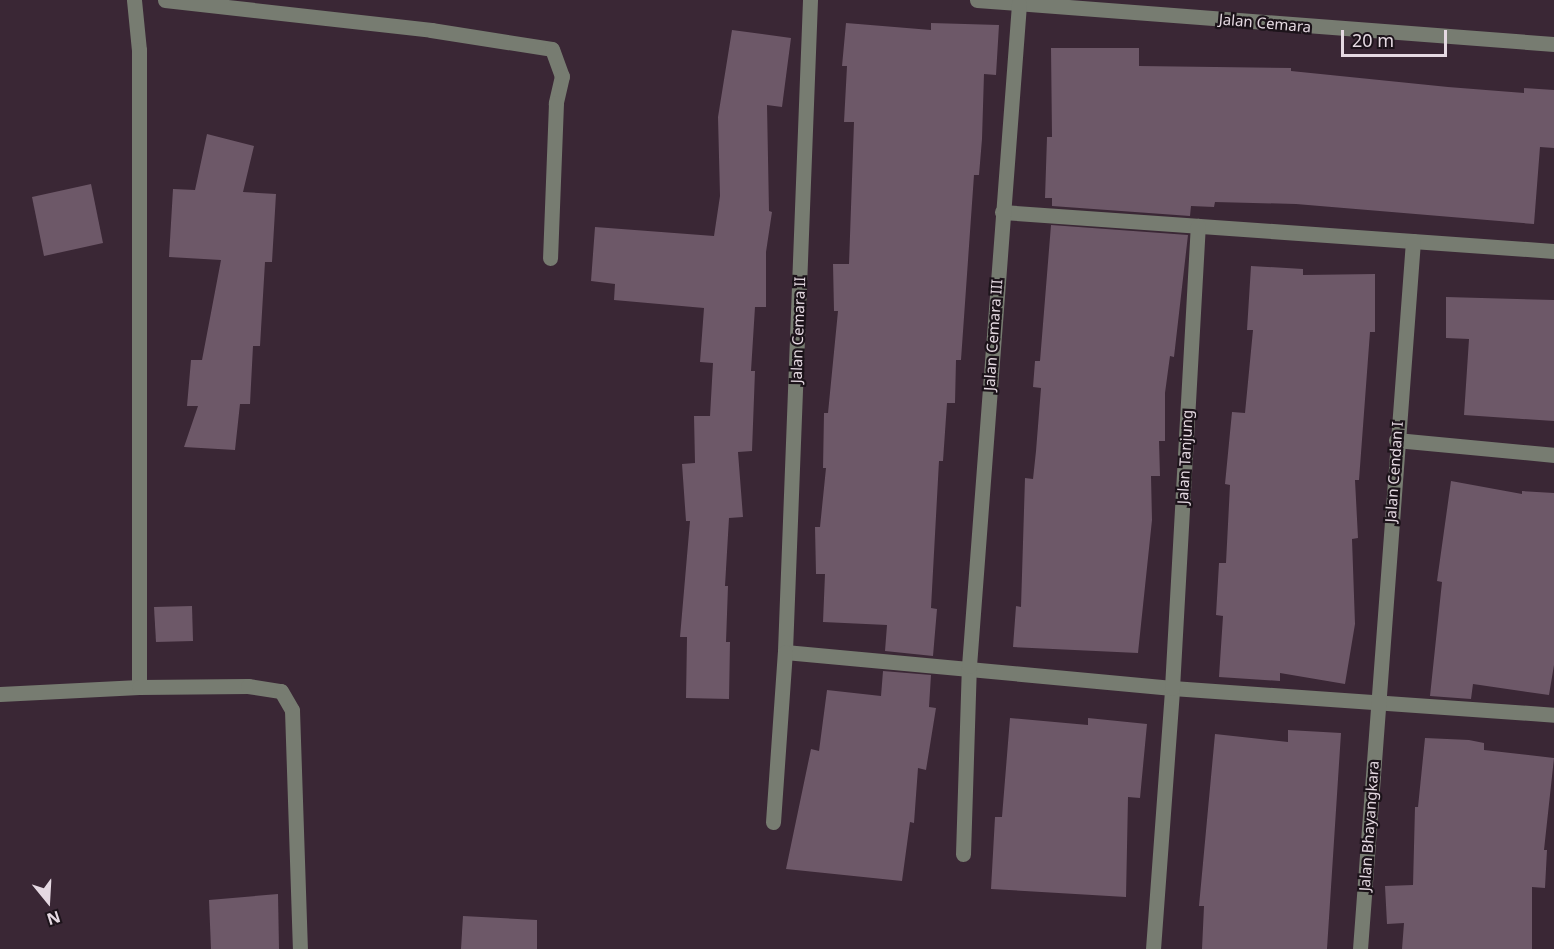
<!DOCTYPE html>
<html>
<head>
<meta charset="utf-8">
<style>
	body { margin:0 }
	#map { position:relative; width:1554px; height:949px; overflow:hidden; background:#3a2735; font-family:"Noto Sans",sans-serif }
	div>[style] { position:absolute }
	.building>* { inset:0; background:#6d5868 }
	.minor>* { height:15px; margin:-7.5px; padding:0 7.5px; transform-origin:7.5px; border-radius:7.5px; background:#777c71 }
	span { translate:-50% -50%; white-space:nowrap; text-align:center; line-height:1.15; -webkit-text-stroke:4.5px #1c131a; paint-order:stroke }
	.street-label { font-size:15px; color:#e5d9e2 }
	.north { position:absolute; left:18px; top:871px; width:60px; height:60px; -webkit-text-stroke:4px #1c131a; paint-order:stroke; rotate:162deg; font-size:16px; font-weight:700; line-height:24px; text-align:center; color:#e5d9e2 }
	.north::after { content:''; display:block; margin:auto; width:21px; height:27px; background:#e5d9e2; clip-path:polygon(50% 0,100% 100%,50% 72%,0 100%) }
	.scale { position:absolute; left:1341px; top:30px; width:106px; height:27px; box-sizing:border-box; border:3px solid #e5d9e2; border-top:0; padding-left:8px; font-size:18px; line-height:21px; white-space:nowrap; color:#e5d9e2; -webkit-text-stroke:4px #1c131a; paint-order:stroke }
</style>
</head>
<body>
<div id="map">
	<div class="building">
		<i style="clip-path:polygon(846px 23px,931px 30px,931px 23px,999px 25px,996px 75px,984px 74px,982px 139px,979px 175px,974px 175px,961px 360px,956px 360px,955px 403px,947px 403px,943px 461px,939px 461px,931px 608px,937px 609px,933px 656px,885px 651px,887px 625px,823px 622px,825px 574px,816px 574px,815px 527px,820px 527px,826px 468px,823px 468px,824px 413px,828px 413px,838px 311px,834px 311px,833px 264px,849px 264px,854px 122px,844px 122px,847px 66px,842px 66px)"></i>
		<i style="clip-path:polygon(732px 30px,791px 38px,782px 107px,767px 105px,769px 211px,772px 212px,766px 252px,766px 307px,755px 307px,751px 371px,755px 371px,752px 451px,738px 452px,743px 517px,729px 518px,725px 586px,728px 586px,726px 642px,730px 642px,729px 699px,686px 698px,687px 637px,680px 637px,690px 521px,686px 521px,682px 464px,695px 463px,694px 416px,710px 416px,713px 363px,700px 362px,704px 308px,614px 300px,615px 284px,591px 281px,595px 227px,714px 236px,720px 196px,718px 117px)"></i>
		<i style="clip-path:polygon(1051px 48px,1139px 48px,1139px 66px,1291px 68px,1291px 71px,1448px 87px,1524px 93px,1524px 88px,1554px 90px,1554px 148px,1540px 147px,1534px 224px,1296px 204px,1215px 202px,1214px 207px,1191px 206px,1190px 216px,1052px 206px,1052px 198px,1045px 198px,1047px 137px,1052px 137px)"></i>
		<i style="clip-path:polygon(207px 134px,254px 146px,243px 192px,276px 194px,272px 262px,265px 262px,260px 346px,253px 346px,250px 404px,240px 404px,235px 450px,184px 447px,198px 406px,187px 406px,191px 360px,202px 360px,221px 260px,169px 257px,173px 189px,195px 190px)"></i>
		<i style="clip-path:polygon(91px 184px,103px 243px,44px 256px,32px 197px)"></i>
		<i style="clip-path:polygon(1051px 225px,1188px 235px,1174px 357px,1170px 356px,1165px 393px,1165px 441px,1159px 441px,1160px 476px,1151px 476px,1152px 520px,1138px 653px,1013px 647px,1016px 606px,1021px 607px,1025px 478px,1033px 479px,1036px 451px,1041px 388px,1033px 387px,1035px 361px,1040px 361px)"></i>
		<i style="clip-path:polygon(1251px 266px,1303px 269px,1303px 275px,1375px 274px,1375px 332px,1370px 332px,1359px 480px,1355px 480px,1358px 538px,1352px 539px,1355px 624px,1345px 684px,1280px 673px,1280px 681px,1219px 677px,1223px 616px,1216px 615px,1219px 563px,1226px 563px,1230px 485px,1225px 484px,1232px 412px,1245px 413px,1253px 330px,1247px 330px)"></i>
		<i style="clip-path:polygon(1446px 297px,1554px 300px,1554px 421px,1464px 415px,1469px 339px,1446px 338px)"></i>
		<i style="clip-path:polygon(1451px 481px,1522px 494px,1522px 491px,1554px 493px,1554px 665px,1549px 695px,1473px 684px,1471px 699px,1430px 696px,1442px 582px,1437px 581px)"></i>
		<i style="clip-path:polygon(192px 606px,193px 641px,156px 642px,154px 607px)"></i>
		<i style="clip-path:polygon(883px 671px,931px 675px,929px 707px,936px 708px,926px 770px,918px 768px,914px 823px,910px 822px,902px 881px,786px 869px,811px 749px,819px 751px,827px 690px,881px 696px)"></i>
		<i style="clip-path:polygon(1010px 718px,1088px 725px,1088px 718px,1147px 724px,1140px 798px,1128px 797px,1126px 897px,991px 889px,995px 817px,1002px 817px)"></i>
		<i style="clip-path:polygon(1288px 730px,1341px 733px,1327px 949px,1202px 949px,1204px 906px,1199px 906px,1215px 734px,1288px 742px)"></i>
		<i style="clip-path:polygon(1425px 738px,1469px 740px,1484px 743px,1484px 750px,1554px 758px,1544px 850px,1547px 850px,1545px 888px,1532px 887px,1532px 949px,1402px 949px,1404px 923px,1387px 924px,1385px 886px,1413px 885px,1415px 807px,1418px 807px)"></i>
		<i style="clip-path:polygon(278px 894px,279px 949px,211px 949px,209px 900px)"></i>
		<i style="clip-path:polygon(463px 916px,537px 920px,537px 949px,461px 949px)"></i>
	</div>
	<div class="minor">
		<i style="left:134px;top:0;width:50px;rotate:84.3deg"></i>
		<i style="left:139px;top:50px;width:637px;rotate:90deg"></i>
		<i style="left:165px;top:0;width:268px;rotate:6.4deg"></i>
		<i style="left:431px;top:30px;width:122px;rotate:8.9deg"></i>
		<i style="left:552px;top:49px;width:29px;rotate:70deg"></i>
		<i style="left:562px;top:76px;width:28px;rotate:103deg"></i>
		<i style="left:556px;top:103px;width:155px;rotate:92.2deg"></i>
		<i style="left:810px;top:0;width:652px;rotate:92.2deg"></i>
		<i style="left:785px;top:652px;width:389px;rotate:5.3deg"></i>
		<i style="left:1172px;top:688px;width:383px;rotate:4deg"></i>
		<i style="left:977px;top:0;width:579px;rotate:4.36deg"></i>
		<i style="left:1002px;top:212px;width:553px;rotate:4.04deg"></i>
		<i style="left:1396px;top:440px;width:159px;rotate:5.4deg"></i>
		<i style="left:0;top:694px;width:139px;rotate:-2.9deg"></i>
		<i style="left:139px;top:687px;width:109px;rotate:-0.5deg"></i>
		<i style="left:248px;top:686px;width:33px;rotate:9deg"></i>
		<i style="left:281px;top:691px;width:22px;rotate:60deg"></i>
		<i style="left:292px;top:710px;width:239px;rotate:88.1deg"></i>
		<i style="left:773px;top:822px;width:170px;rotate:-86deg"></i>
		<i style="left:963px;top:854px;width:188px;rotate:-88.2deg"></i>
		<i style="left:969px;top:666px;width:664px;rotate:-85.68deg"></i>
		<i style="left:1153px;top:949px;width:262px;rotate:-85.8deg"></i>
		<i style="left:1172px;top:688px;width:463px;rotate:-86.8deg"></i>
		<i style="left:1360px;top:949px;width:710px;rotate:-85.72deg"></i>
	</div>
	<div class="street-label">
		<span style="left:1265px;top:23px;rotate:5deg">Jalan Cemara</span>
		<span style="left:798px;top:330px;rotate:-88deg">Jalan Cemara II</span>
		<span style="left:993px;top:335px;rotate:-86deg">Jalan Cemara III</span>
		<span style="left:1185px;top:457px;rotate:-87deg">Jalan Tanjung</span>
		<span style="left:1394px;top:472px;rotate:-86deg">Jalan Cendan I</span>
		<span style="left:1369px;top:826px;rotate:-86deg">Jalan Bhayangkara</span>
	</div>
	<div class="north">N</div>
	<div class="scale">20 m</div>
</div>
</body>
</html>
